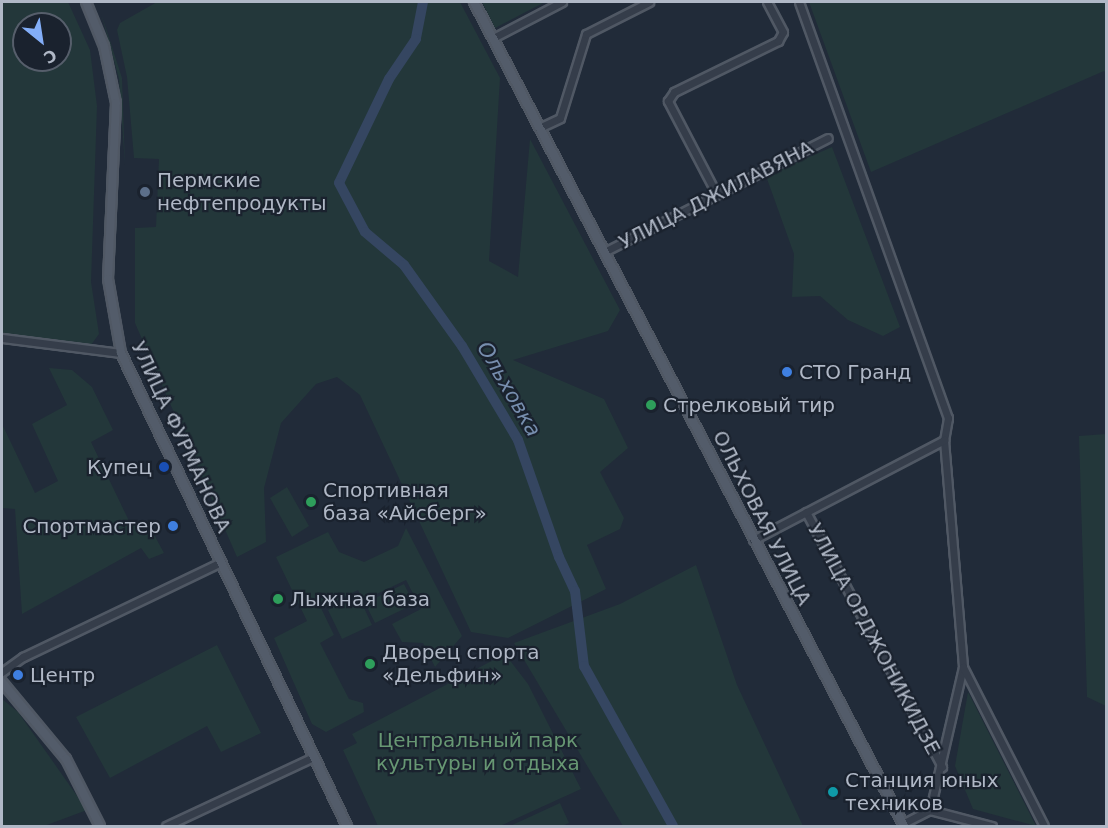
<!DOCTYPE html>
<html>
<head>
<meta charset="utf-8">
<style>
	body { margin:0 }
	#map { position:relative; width:1108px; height:828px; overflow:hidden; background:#212b39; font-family:"DejaVu Sans",sans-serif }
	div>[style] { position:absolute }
	.green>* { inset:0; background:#23373a }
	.river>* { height:10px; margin:-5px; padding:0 5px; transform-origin:5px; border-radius:5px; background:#354661 }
	.roads { filter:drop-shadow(2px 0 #505864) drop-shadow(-2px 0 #505864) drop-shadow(0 2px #505864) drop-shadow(0 -2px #505864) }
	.minor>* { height:7px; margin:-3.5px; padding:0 3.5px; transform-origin:3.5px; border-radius:3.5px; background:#353d4a }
	.major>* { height:8px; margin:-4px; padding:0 4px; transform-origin:4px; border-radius:4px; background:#535c6a }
	.dots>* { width:16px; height:16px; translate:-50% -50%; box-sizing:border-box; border:3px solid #1a222e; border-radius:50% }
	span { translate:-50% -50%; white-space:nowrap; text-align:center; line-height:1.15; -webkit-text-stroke:4.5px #1a222e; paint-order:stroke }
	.poi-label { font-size:20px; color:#b0b8c6 }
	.left { translate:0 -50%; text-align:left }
	.right { translate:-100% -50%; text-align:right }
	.street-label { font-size:20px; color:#b0b8c6 }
	.park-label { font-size:20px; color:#679773 }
	.water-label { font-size:21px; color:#778eae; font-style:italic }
	.frame { position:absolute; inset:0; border:3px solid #b0b8c6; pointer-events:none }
	.north { position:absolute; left:12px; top:12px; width:60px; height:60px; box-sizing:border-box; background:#1a222e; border:2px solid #565e6b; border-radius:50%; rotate:150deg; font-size:16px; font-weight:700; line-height:24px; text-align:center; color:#b0b8c6 }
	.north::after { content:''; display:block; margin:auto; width:21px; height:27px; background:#83aef8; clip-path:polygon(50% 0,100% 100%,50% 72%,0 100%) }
</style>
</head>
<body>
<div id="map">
	<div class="green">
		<i style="clip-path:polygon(evenodd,2px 2px,68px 2px,90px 50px,97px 106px,91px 282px,99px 334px,91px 345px,2px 333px,2px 2px,24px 24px,60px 24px,60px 60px,24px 60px,24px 24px)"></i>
		<i style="clip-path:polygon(157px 2px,460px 2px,500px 78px,489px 261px,518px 277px,530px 139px,620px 310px,608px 331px,513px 360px,604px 399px,628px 448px,600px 472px,624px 518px,620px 529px,587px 545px,606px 589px,508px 638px,471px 632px,360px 395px,337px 377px,316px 384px,281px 423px,264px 488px,266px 542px,237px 557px,135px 323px,135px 228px,156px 227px,159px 159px,134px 158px,127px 77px,117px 30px,120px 23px)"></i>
		<i style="clip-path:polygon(482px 2px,545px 2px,495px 28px)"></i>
		<i style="clip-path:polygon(809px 2px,1106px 2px,1106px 73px,1104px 71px,871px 172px)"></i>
		<i style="clip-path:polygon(101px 13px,122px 78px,125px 166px,119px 79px)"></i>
		<i style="clip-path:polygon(832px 147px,900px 327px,883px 336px,848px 320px,820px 296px,792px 297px,794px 254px,766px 176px)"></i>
		<i style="clip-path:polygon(49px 368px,72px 370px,92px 387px,113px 430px,91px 442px,130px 523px,151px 529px,164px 553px,149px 559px,141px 548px,22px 614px,15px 509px,2px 508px,2px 424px,35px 493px,58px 481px,32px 424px,67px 405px)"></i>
		<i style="clip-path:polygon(1106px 434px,1106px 706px,1087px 697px,1079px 436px)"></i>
		<i style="clip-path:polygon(287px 487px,309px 526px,292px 537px,270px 498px)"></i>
		<i style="clip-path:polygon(406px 528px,462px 636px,435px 667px,423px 643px,402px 642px,392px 624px,421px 609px,406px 580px,364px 600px,358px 590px,321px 608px,334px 635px,320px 643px,349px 699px,363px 703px,364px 712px,326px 732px,312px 724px,274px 638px,307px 621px,276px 557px,328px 532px,339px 552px,364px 562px,398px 546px)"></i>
		<i style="clip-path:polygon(696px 565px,737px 685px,803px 826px,623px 826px,514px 643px,620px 604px)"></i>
		<i style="clip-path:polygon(404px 584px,414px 604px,375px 623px,365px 603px)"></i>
		<i style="clip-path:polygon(358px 595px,372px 625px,342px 639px,328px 610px)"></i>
		<i style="clip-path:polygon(217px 645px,261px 733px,221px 752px,207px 726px,110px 778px,76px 717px)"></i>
		<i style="clip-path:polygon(505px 654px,528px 684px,581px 789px,500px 826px,378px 826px,343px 750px,357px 743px,352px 734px)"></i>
		<i style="clip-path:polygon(968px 692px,1036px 826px,973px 809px,955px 766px)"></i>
		<i style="clip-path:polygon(2px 699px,18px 712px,87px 810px,44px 826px,2px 826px)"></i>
		<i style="clip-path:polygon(560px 803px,569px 823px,562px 826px,510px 826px)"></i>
	</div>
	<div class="river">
		<i style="left:423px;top:2px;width:38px;rotate:101deg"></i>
		<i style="left:416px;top:39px;width:48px;rotate:124deg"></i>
		<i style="left:389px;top:79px;width:115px;rotate:115.7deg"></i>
		<i style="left:339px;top:183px;width:55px;rotate:62deg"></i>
		<i style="left:365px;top:232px;width:51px;rotate:40.2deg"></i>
		<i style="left:404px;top:265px;width:100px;rotate:54.4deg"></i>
		<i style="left:462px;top:346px;width:109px;rotate:59.2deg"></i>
		<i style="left:518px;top:440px;width:124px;rotate:70.7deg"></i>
		<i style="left:559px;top:557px;width:38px;rotate:65deg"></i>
		<i style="left:575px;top:591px;width:76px;rotate:83.2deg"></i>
		<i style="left:584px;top:666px;width:183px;rotate:60.9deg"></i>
	</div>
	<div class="roads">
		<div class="minor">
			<i style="left:799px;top:2px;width:442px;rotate:70.3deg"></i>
			<i style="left:948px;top:418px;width:22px;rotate:100deg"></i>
			<i style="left:944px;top:440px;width:228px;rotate:85.2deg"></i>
			<i style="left:963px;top:667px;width:147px;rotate:103deg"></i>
			<i style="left:493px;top:38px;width:78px;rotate:-27.6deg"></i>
			<i style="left:539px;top:128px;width:23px;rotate:-25deg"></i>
			<i style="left:560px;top:118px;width:88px;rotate:-72.8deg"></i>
			<i style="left:586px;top:34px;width:71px;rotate:-26.9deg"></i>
			<i style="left:716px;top:193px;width:104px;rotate:-117.6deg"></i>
			<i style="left:668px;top:101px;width:11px;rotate:-56deg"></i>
			<i style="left:674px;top:92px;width:116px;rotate:-26.1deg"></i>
			<i style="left:778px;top:41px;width:10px;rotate:-61deg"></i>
			<i style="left:783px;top:32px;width:34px;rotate:-118deg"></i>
			<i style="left:604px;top:252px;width:251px;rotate:-27deg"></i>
			<i style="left:2px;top:338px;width:120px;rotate:7.2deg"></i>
			<i style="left:806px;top:512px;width:289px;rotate:61.9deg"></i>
			<i style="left:753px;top:540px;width:216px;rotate:-27.6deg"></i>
			<i style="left:963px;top:667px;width:178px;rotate:63deg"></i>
			<i style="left:2px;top:672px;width:26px;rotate:-36deg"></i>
			<i style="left:23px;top:657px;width:220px;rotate:-25.6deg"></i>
			<i style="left:902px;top:824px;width:31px;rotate:-27deg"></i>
			<i style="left:930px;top:810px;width:64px;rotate:14.5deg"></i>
			<i style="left:166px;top:826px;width:162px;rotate:-25.1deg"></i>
		</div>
		<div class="major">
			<i style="left:86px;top:2px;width:48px;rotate:67.8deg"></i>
			<i style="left:104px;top:46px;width:58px;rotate:78.1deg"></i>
			<i style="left:116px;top:103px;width:176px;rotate:92.6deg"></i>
			<i style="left:108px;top:279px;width:75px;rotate:80deg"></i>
			<i style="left:121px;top:353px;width:524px;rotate:64.46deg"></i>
			<i style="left:474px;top:2px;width:929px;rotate:62.44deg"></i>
			<i style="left:2px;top:682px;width:100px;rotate:50.3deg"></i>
			<i style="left:66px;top:759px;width:75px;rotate:63.1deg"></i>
		</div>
	</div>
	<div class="dots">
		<i style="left:145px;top:192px;background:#5c6f8a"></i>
		<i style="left:787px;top:372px;background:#3f7fe0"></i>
		<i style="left:651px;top:405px;background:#2e9e5b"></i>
		<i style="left:164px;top:467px;background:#1a4fb4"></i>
		<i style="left:311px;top:502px;background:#2e9e5b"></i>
		<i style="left:173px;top:526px;background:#3f7fe0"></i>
		<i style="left:278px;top:599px;background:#2e9e5b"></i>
		<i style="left:370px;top:664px;background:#2e9e5b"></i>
		<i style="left:18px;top:675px;background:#3f7fe0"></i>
		<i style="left:833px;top:792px;background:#0f9aa8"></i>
	</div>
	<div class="poi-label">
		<span class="left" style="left:157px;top:192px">Пермские<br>нефтепродукты</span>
		<span class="left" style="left:799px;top:372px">СТО Гранд</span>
		<span class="left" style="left:663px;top:405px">Стрелковый тир</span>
		<span class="right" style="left:152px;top:467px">Купец</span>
		<span class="left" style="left:323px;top:502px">Спортивная<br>база «Айсберг»</span>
		<span class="right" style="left:161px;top:526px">Спортмастер</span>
		<span class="left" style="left:290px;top:599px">Лыжная база</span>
		<span class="left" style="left:382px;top:664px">Дворец спорта<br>«Дельфин»</span>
		<span class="left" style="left:30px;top:675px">Центр</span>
		<span class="left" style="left:845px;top:792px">Станция юных<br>техников</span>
	</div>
	<div class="street-label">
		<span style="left:716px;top:195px;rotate:-27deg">УЛИЦА ДЖИЛАВЯНА</span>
		<span style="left:181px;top:437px;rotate:65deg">УЛИЦА ФУРМАНОВА</span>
		<span style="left:762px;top:518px;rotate:63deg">ОЛЬХОВАЯ УЛИЦА</span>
		<span style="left:874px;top:639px;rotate:62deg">УЛИЦА ОРДЖОНИКИДЗЕ</span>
	</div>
	<div class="park-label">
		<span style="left:478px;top:752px">Центральный парк<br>культуры и отдыха</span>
	</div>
	<div class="water-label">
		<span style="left:509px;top:389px;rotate:60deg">Ольховка</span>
	</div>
	<div class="frame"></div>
	<div class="north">С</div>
</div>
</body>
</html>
